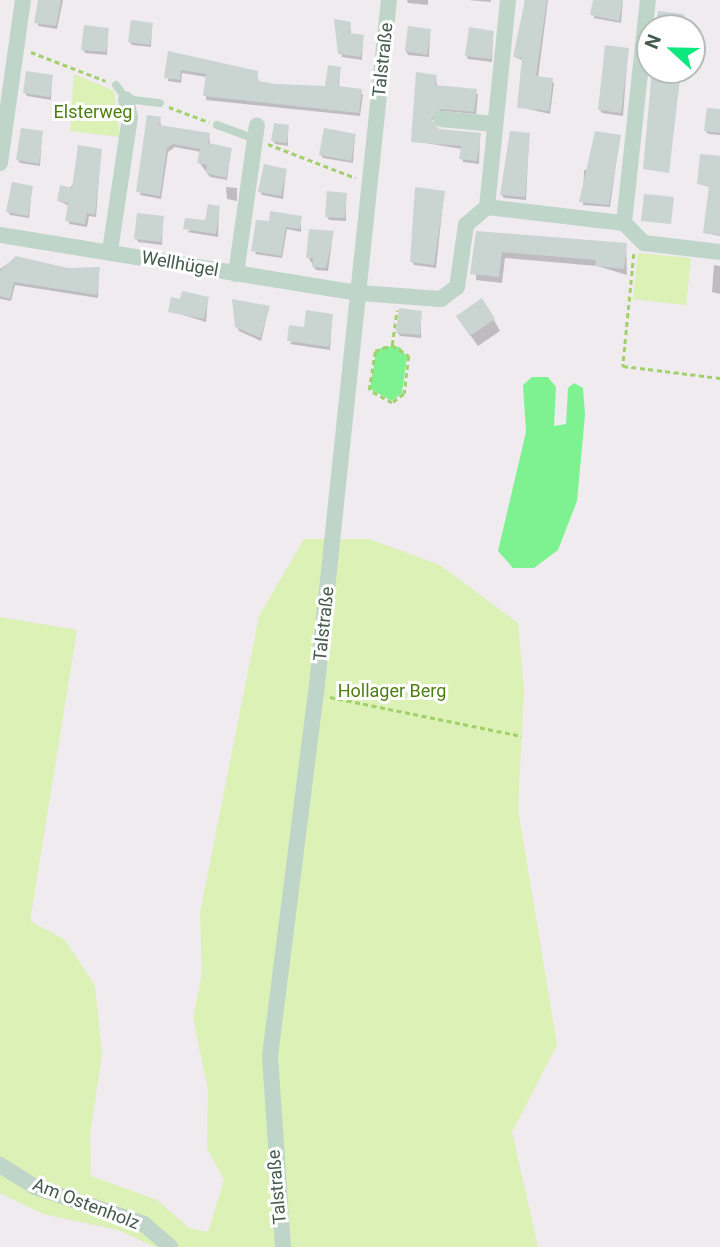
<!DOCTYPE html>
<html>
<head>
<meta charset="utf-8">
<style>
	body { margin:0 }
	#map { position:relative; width:720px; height:1247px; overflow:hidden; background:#efebef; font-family:Roboto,sans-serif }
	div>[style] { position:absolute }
	.green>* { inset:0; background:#dcf1b5 }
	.water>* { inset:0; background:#7ef291 }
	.shadow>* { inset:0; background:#0003 }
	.building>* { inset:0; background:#cad4d1 }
	.path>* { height:2.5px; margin-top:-1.25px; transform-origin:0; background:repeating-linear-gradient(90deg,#a2d16b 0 5px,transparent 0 8.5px) }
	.lane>* { height:8px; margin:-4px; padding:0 4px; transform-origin:4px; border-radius:4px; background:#c0d5c9 }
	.street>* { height:16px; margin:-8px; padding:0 8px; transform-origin:8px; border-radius:8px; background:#c0d5c9 }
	span { translate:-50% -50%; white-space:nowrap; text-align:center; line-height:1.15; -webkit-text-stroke:6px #fff; paint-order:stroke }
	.street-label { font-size:18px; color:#435a4d }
	.park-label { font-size:18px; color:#4c7f10 }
	.north { position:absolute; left:636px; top:14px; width:70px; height:70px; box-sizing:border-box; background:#fff; border:2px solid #b4bdb8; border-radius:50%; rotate:292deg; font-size:19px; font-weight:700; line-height:28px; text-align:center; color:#435a4d }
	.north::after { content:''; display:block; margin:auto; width:24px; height:32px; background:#0ce87e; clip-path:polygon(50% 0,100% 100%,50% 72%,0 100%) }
</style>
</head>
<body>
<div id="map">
	<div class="green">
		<i style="clip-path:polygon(74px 74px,114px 91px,120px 137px,70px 131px)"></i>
		<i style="clip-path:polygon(638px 253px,691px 258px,686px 305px,633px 299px)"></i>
		<i style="clip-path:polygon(304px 539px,369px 539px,440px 565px,518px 623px,524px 690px,518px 809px,557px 1045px,512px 1132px,538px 1247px,155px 1247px,118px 1230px,43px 1214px,0 1193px,0 617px,77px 630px,30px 921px,65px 940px,95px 986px,102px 1055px,90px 1134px,91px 1176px,157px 1200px,189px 1228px,208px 1232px,224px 1180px,207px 1148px,208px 1091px,193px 1017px,202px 975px,200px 913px,259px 616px)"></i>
	</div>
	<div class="water">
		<i style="clip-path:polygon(384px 346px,400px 347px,407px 357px,402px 393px,392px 401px,370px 389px,376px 352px)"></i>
		<i style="clip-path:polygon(532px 377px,548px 377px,556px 387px,554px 426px,566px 424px,568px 388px,574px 383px,583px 388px,585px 415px,577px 501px,558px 550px,534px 568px,513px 568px,498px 551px,526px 432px,523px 385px)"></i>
	</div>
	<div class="shadow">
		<i style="clip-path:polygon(40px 0,63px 0,57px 29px,38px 26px)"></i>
		<i style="clip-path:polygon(407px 0,428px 0,428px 5px,408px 3px)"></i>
		<i style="clip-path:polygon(468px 0,491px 0,491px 2px)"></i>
		<i style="clip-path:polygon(525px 0,548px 0,538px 78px,554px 83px,550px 114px,519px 107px,524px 61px,515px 57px)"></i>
		<i style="clip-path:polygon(594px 0,623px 0,621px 23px,594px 18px)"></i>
		<i style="clip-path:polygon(336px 21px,350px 23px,351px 35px,363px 37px,362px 60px,342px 57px)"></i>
		<i style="clip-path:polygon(152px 24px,151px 47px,132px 45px,130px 42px)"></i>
		<i style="clip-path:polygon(108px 30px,107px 55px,85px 53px,83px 49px)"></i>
		<i style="clip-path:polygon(430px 31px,429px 57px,408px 55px,406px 51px)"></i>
		<i style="clip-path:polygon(493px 32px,492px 62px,468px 59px,466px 55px)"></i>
		<i style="clip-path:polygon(628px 50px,623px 116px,602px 113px,600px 110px)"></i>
		<i style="clip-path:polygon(170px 53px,257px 73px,259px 83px,327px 88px,340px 68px,339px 88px,363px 94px,360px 116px,206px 100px,207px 77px,182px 73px,181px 83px,168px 81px)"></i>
		<i style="clip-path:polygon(52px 77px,51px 100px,27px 96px,25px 93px)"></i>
		<i style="clip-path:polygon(436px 77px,437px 86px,478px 94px,476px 114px,443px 111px,431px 121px,438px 131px,480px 135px,479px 164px,463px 162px,462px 149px,413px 141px)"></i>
		<i style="clip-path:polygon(720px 111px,720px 135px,708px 134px,706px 131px)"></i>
		<i style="clip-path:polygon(160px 118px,161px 127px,209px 134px,210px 145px,231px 149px,227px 180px,210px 177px,199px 162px,201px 152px,175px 147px,168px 152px,161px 199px,140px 195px)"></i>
		<i style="clip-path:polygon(288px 127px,288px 146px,275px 144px,273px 140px)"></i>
		<i style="clip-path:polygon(42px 132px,40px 166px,20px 163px,18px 160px)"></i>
		<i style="clip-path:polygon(355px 135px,353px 163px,323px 158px,321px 155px)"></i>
		<i style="clip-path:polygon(529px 135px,526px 200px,504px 198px,502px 195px)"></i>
		<i style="clip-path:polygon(620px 136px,610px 207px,583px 205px,584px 170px,592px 170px)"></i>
		<i style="clip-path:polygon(101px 150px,96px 217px,89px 216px,87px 227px,69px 224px,69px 206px,59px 201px)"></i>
		<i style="clip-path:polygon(720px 158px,720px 236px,705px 233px,710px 187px,699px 184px)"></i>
		<i style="clip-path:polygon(286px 171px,283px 199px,262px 195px,260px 191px)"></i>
		<i style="clip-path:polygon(32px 187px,29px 218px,10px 215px,8px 211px)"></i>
		<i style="clip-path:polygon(226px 187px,237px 188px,237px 201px,227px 199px)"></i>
		<i style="clip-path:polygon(444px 193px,436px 268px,414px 265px,412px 261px)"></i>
		<i style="clip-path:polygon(346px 195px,346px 221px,329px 220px,327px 216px)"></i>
		<i style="clip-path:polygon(219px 207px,218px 237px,187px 232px,207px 222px)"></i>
		<i style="clip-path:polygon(163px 217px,162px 245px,138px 242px,136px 238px)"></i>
		<i style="clip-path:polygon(301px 218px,301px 232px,287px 229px,282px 258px,255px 254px,270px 223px)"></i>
		<i style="clip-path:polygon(333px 233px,328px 271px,316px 270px,308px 257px)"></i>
		<i style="clip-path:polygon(477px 233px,626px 245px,627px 275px,597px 266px,505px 258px,502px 283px,476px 280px)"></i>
		<i style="clip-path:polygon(16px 258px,68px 270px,99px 269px,98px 298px,15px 285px,11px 301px,0 299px,0 269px)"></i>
		<i style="clip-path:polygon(714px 265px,720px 266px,720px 294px,712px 292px)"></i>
		<i style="clip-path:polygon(208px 298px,206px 322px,170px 311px)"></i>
		<i style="clip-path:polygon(269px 307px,261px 341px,239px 331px,237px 327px)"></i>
		<i style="clip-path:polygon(421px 313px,421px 338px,400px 336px,398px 333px)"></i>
		<i style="clip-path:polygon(332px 316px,330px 350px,290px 344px,305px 329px)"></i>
		<i style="clip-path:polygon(494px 320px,500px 331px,478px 346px,465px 328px)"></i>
	</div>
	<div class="building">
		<i style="clip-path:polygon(38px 0,61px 0,56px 26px,34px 23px)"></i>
		<i style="clip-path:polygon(525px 0,547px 0,536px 76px,553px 78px,549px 111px,517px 108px,522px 58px,513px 57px)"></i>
		<i style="clip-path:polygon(593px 0,623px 0,619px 21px,590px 15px)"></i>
		<i style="clip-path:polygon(658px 11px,684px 14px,683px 28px,656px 28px)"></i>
		<i style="clip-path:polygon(334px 19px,351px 22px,349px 33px,364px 35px,361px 57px,338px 54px)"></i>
		<i style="clip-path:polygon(131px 20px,153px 23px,150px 45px,128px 42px)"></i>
		<i style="clip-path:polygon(84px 25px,109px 28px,106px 52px,81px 50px)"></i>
		<i style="clip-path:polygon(408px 26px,431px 29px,427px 55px,405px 51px)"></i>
		<i style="clip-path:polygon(469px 27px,494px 31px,491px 59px,465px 56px)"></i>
		<i style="clip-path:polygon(605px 45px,629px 48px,621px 113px,598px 110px)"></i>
		<i style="clip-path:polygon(168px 51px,258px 71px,258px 81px,276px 84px,325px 86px,328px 65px,341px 67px,338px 86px,362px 89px,359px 113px,203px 96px,206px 74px,181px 70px,180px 80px,164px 78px)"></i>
		<i style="clip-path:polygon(652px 70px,681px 70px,669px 173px,643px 169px)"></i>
		<i style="clip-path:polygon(26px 71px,53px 75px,50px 97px,23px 93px)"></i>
		<i style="clip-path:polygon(416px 72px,437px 75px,435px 85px,477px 89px,474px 112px,441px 109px,431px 119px,439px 129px,481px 133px,477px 161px,459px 159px,461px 146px,411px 142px)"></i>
		<i style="clip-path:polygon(707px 108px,720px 109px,720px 133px,704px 131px)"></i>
		<i style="clip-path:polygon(147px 115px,161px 117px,159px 125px,210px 133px,208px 143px,232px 148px,226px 178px,206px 173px,207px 165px,197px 163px,200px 149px,173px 144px,167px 148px,160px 196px,136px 192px)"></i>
		<i style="clip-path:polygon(274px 123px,289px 125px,287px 143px,271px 141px)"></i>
		<i style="clip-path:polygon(21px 128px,43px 131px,39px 164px,16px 160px)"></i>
		<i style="clip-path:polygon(324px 128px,356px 134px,351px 161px,319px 155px)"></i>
		<i style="clip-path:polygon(510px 131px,530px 133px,525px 197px,500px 195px)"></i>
		<i style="clip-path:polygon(595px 131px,621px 135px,609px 205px,579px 202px)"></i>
		<i style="clip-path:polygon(78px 145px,102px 149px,95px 215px,87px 213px,85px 224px,65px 221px,68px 203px,57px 201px,60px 185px,72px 188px)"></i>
		<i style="clip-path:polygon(700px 154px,720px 156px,720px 235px,703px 233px,709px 186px,697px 184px)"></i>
		<i style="clip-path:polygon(264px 164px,287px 169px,281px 196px,258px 192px)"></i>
		<i style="clip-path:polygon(12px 182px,33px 186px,28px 216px,6px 212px)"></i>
		<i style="clip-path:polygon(415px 187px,445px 191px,434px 265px,410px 262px)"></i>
		<i style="clip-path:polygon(327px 191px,347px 193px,345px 218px,325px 217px)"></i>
		<i style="clip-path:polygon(644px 194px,674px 197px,671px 224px,641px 221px)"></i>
		<i style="clip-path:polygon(208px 204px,220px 206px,216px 234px,183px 229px,185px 218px,205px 220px)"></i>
		<i style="clip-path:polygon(270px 211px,302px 216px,300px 229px,286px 227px,281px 256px,251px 251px,256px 220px,269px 221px)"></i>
		<i style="clip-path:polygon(137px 213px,164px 216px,161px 242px,134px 239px)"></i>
		<i style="clip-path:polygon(309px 229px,334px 231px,326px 268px,312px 267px,313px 258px,306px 258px)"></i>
		<i style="clip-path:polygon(476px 231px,627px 243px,624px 269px,595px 266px,596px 260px,502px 252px,499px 277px,470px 274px)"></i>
		<i style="clip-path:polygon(16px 256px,68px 268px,100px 267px,97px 295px,14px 282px,10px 299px,0 296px,0 271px)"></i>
		<i style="clip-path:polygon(182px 291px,209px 297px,204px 319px,168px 312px,171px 297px,180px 299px)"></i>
		<i style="clip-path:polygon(482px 298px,495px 319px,470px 336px,456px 316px)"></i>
		<i style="clip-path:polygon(232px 299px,270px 306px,260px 338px,235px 327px)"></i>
		<i style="clip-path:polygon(399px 308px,422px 311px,420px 335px,396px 333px)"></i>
		<i style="clip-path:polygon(306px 310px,333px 314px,329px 347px,287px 341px,289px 325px,304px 327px)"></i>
	</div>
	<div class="path">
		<i style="left:31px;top:52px;width:80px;rotate:21.1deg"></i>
		<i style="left:169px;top:107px;width:43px;rotate:20.6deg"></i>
		<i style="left:268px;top:144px;width:94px;rotate:21.1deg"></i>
		<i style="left:634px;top:254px;width:113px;rotate:95.6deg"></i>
		<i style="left:623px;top:366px;width:98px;rotate:7.1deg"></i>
		<i style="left:392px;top:345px;width:20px;rotate:33deg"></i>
		<i style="left:409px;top:356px;width:38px;rotate:97deg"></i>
		<i style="left:404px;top:394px;width:15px;rotate:143deg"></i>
		<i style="left:392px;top:403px;width:26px;rotate:-151deg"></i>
		<i style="left:369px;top:390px;width:39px;rotate:-81deg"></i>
		<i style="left:375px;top:351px;width:18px;rotate:-19deg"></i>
		<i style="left:392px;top:345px;width:35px;rotate:-82deg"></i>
		<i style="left:330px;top:697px;width:196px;rotate:11.5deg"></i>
	</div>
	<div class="lane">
		<i style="left:116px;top:85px;width:17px;rotate:54deg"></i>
		<i style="left:126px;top:99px;width:34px;rotate:7deg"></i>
		<i style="left:217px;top:125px;width:40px;rotate:20.2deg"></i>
	</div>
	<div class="street">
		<i style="left:441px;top:119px;width:54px;rotate:5.3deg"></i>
		<i style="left:0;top:163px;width:165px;rotate:-82deg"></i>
		<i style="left:487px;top:207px;width:208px;rotate:-84.2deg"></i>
		<i style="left:624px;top:223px;width:224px;rotate:-83.9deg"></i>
		<i style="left:0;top:235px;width:365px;rotate:9.2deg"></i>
		<i style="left:360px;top:293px;width:81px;rotate:4.2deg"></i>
		<i style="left:441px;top:299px;width:20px;rotate:-37deg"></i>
		<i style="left:457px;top:287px;width:63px;rotate:-81.7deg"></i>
		<i style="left:466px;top:225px;width:28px;rotate:-41deg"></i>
		<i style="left:487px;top:207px;width:138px;rotate:6.7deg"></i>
		<i style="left:624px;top:223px;width:28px;rotate:45deg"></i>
		<i style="left:644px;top:243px;width:77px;rotate:6.8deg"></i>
		<i style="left:110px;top:251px;width:135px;rotate:-81.5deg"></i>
		<i style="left:130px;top:117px;width:18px;rotate:-103deg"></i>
		<i style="left:236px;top:274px;width:150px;rotate:-82deg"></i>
		<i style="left:0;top:1165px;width:41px;rotate:32.2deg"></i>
		<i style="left:35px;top:1187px;width:115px;rotate:18.7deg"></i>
		<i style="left:144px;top:1224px;width:35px;rotate:41deg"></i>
		<i style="left:283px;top:1247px;width:191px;rotate:-93.9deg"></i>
		<i style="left:270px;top:1056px;width:365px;rotate:-82.8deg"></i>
		<i style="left:316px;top:694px;width:698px;rotate:-84deg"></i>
	</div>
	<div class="street-label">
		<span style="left:383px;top:60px;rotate:-84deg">Talstraße</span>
		<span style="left:180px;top:264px;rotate:10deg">Wellhügel</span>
		<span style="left:324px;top:624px;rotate:-84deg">Talstraße</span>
		<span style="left:277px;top:1187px;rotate:-95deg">Talstraße</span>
		<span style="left:86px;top:1204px;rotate:21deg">Am Ostenholz</span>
	</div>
	<div class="park-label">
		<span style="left:93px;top:112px">Elsterweg</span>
		<span style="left:392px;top:691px">Hollager Berg</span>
	</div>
	<div class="north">N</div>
</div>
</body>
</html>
